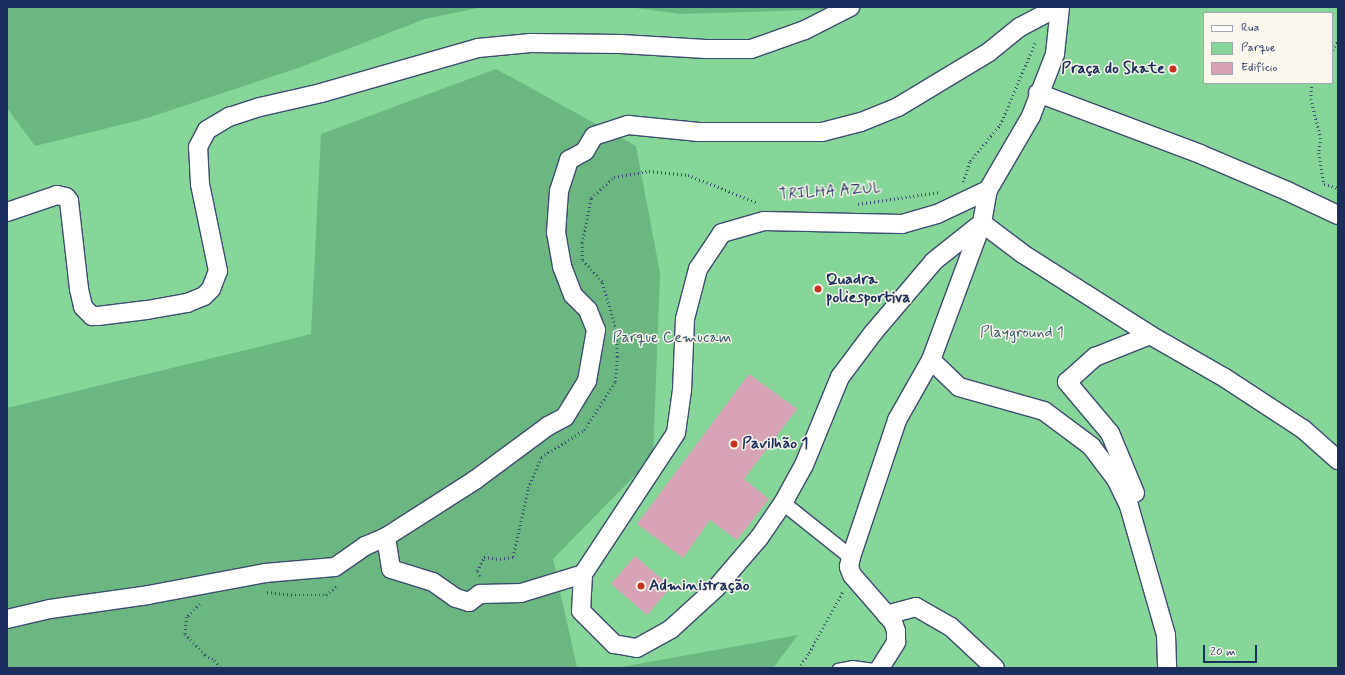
<!DOCTYPE html>
<html>
<head>
<meta charset="utf-8">
<style>
	body { margin:0 }
	#map { position:relative; width:1345px; height:675px; overflow:hidden; background:#f0e9ce; font-family:Mynerve,sans-serif }
	div>[style] { position:absolute }
	.green>* { inset:0; background:#85d697 }
	.forest>* { inset:0; background:#6cb780 }
	.building>* { inset:0; background:#d8a2b7 }
	.path>* { height:2.5px; margin-top:-1.25px; transform-origin:0; background:repeating-linear-gradient(90deg,#3b4b6f 0 1px,transparent 0 4px) }
	.roads { filter:drop-shadow(1px 0 #3b4b6f) drop-shadow(-1px 0 #3b4b6f) drop-shadow(0 1px #3b4b6f) drop-shadow(0 -1px #3b4b6f) }
	.service>* { height:9px; margin:-4.5px; padding:0 4.5px; transform-origin:4.5px; border-radius:4.5px; background:#fff }
	.pedestrian>* { height:14px; margin:-7px; padding:0 7px; transform-origin:7px; border-radius:7px; background:#fff }
	.minor>* { height:18px; margin:-9px; padding:0 9px; transform-origin:9px; border-radius:9px; background:#fff }
	.dots>* { width:11px; height:11px; translate:-50% -50%; box-sizing:border-box; border:2px solid #fbf7ec; border-radius:50% }
	span { translate:-50% -50%; white-space:nowrap; text-align:center; line-height:1.15; -webkit-text-stroke:3px #fbf7ec; paint-order:stroke }
	.poi-label { font-size:16px; color:#1b2f5e; font-weight:700 }
	.right { translate:-100% -50%; text-align:right }
	.left { translate:0 -50%; text-align:left }
	.street-label { font-size:16px; color:#1b2f5e }
	.park-label { font-size:16px; color:#36596c }
	.frame { position:absolute; inset:0; border:8px solid #1b2f5e; pointer-events:none }
	.legend { position:absolute; left:1203px; top:12px; width:130px; height:72px; box-sizing:border-box; background:#fbf7ec; border:1px solid #a1a7b3; margin:0; padding:5px 7px; list-style:none; font-size:12px; color:#1b2f5e }
	.legend li { display:flex; align-items:center; gap:8px; height:20px }
	.legend b { width:20px; border:1px solid #a1a7b3 }
	.scale { position:absolute; left:1203px; top:645px; width:54px; height:18px; box-sizing:border-box; border:2px solid #1b2f5e; border-top:0; padding-left:5px; font-size:12px; line-height:14px; white-space:nowrap; color:#1b2f5e; -webkit-text-stroke:3px #fbf7ec; paint-order:stroke }
</style>
</head>
<body>
<div id="map">
	<div class="green">
		<i style="clip-path:polygon(evenodd,7px 7px,1338px 7px,1338px 668px,7px 668px,7px 7px,1204px 13px,1332px 13px,1332px 83px,1204px 83px,1204px 13px)"></i>
	</div>
	<div class="forest">
		<i style="clip-path:polygon(7px 7px,483px 7px,425px 19px,301px 67px,144px 119px,35px 146px,7px 108px)"></i>
		<i style="clip-path:polygon(628px 7px,844px 7px,840px 9px,681px 14px)"></i>
		<i style="clip-path:polygon(496px 69px,636px 146px,660px 273px,653px 457px,553px 559px,577px 668px,7px 668px,7px 408px,311px 334px,321px 134px)"></i>
		<i style="clip-path:polygon(798px 635px,773px 668px,616px 668px)"></i>
	</div>
	<div class="building">
		<i style="clip-path:polygon(749px 374px,797px 409px,744px 479px,769px 499px,737px 540px,710px 520px,683px 558px,637px 524px)"></i>
		<i style="clip-path:polygon(635px 556px,671px 587px,647px 615px,611px 584px)"></i>
	</div>
	<div class="path">
		<i style="left:1332px;top:50px;width:11px;rotate:-56deg"></i>
		<i style="left:1312px;top:83px;width:16px;rotate:94deg"></i>
		<i style="left:1311px;top:99px;width:40px;rotate:75.6deg"></i>
		<i style="left:1321px;top:138px;width:15px;rotate:98deg"></i>
		<i style="left:1319px;top:153px;width:31px;rotate:81deg"></i>
		<i style="left:1324px;top:184px;width:15px;rotate:16deg"></i>
		<i style="left:963px;top:182px;width:22px;rotate:-72deg"></i>
		<i style="left:970px;top:161px;width:47px;rotate:-50.2deg"></i>
		<i style="left:1000px;top:125px;width:92px;rotate:-67deg"></i>
		<i style="left:858px;top:204px;width:83px;rotate:-8.3deg"></i>
		<i style="left:480px;top:576px;width:6px;rotate:-121deg"></i>
		<i style="left:477px;top:571px;width:16px;rotate:-63deg"></i>
		<i style="left:484px;top:557px;width:16px;rotate:7deg"></i>
		<i style="left:500px;top:559px;width:13px;rotate:-9deg"></i>
		<i style="left:513px;top:557px;width:71px;rotate:-77.7deg"></i>
		<i style="left:528px;top:488px;width:34px;rotate:-67deg"></i>
		<i style="left:541px;top:457px;width:51px;rotate:-32.1deg"></i>
		<i style="left:584px;top:430px;width:57px;rotate:-57.1deg"></i>
		<i style="left:615px;top:382px;width:25px;rotate:-85deg"></i>
		<i style="left:617px;top:357px;width:27px;rotate:-92deg"></i>
		<i style="left:616px;top:330px;width:50px;rotate:-106.3deg"></i>
		<i style="left:602px;top:282px;width:30px;rotate:-132deg"></i>
		<i style="left:582px;top:260px;width:17px;rotate:-90deg"></i>
		<i style="left:582px;top:243px;width:46px;rotate:-78.7deg"></i>
		<i style="left:591px;top:198px;width:31px;rotate:-42deg"></i>
		<i style="left:614px;top:177px;width:36px;rotate:-10deg"></i>
		<i style="left:649px;top:171px;width:39px;rotate:6deg"></i>
		<i style="left:688px;top:175px;width:75px;rotate:21.8deg"></i>
		<i style="left:267px;top:592px;width:28px;rotate:6deg"></i>
		<i style="left:295px;top:595px;width:31px"></i>
		<i style="left:326px;top:595px;width:16px;rotate:-40deg"></i>
		<i style="left:200px;top:604px;width:18px;rotate:135deg"></i>
		<i style="left:187px;top:617px;width:17px;rotate:97deg"></i>
		<i style="left:185px;top:634px;width:29px;rotate:46deg"></i>
		<i style="left:205px;top:655px;width:11px;rotate:27deg"></i>
		<i style="left:215px;top:660px;width:9px;rotate:58deg"></i>
		<i style="left:798px;top:668px;width:19px;rotate:-54deg"></i>
		<i style="left:809px;top:653px;width:71px;rotate:-61.3deg"></i>
	</div>
	<div class="roads">
		<div class="service">
			<i style="left:837px;top:668px;width:15px;rotate:-11deg"></i>
			<i style="left:852px;top:665px;width:22px;rotate:8deg"></i>
		</div>
		<div class="pedestrian">
			<i style="left:783px;top:503px;width:87px;rotate:38.5deg"></i>
		</div>
		<div class="minor">
			<i style="left:1038px;top:93px;width:173px;rotate:20.6deg"></i>
			<i style="left:1200px;top:154px;width:95px;rotate:23deg"></i>
			<i style="left:1287px;top:191px;width:56px;rotate:25.2deg"></i>
			<i style="left:988px;top:190px;width:56px;rotate:154.8deg"></i>
			<i style="left:937px;top:214px;width:36px;rotate:164deg"></i>
			<i style="left:902px;top:224px;width:138px;rotate:-178.8deg"></i>
			<i style="left:764px;top:221px;width:44px;rotate:164.1deg"></i>
			<i style="left:722px;top:233px;width:43px;rotate:123.7deg"></i>
			<i style="left:698px;top:269px;width:52px;rotate:104.6deg"></i>
			<i style="left:685px;top:319px;width:71px;rotate:92.4deg"></i>
			<i style="left:682px;top:390px;width:43px;rotate:97.9deg"></i>
			<i style="left:676px;top:433px;width:169px;rotate:123.4deg"></i>
			<i style="left:583px;top:574px;width:37px;rotate:93deg"></i>
			<i style="left:581px;top:611px;width:47px;rotate:45deg"></i>
			<i style="left:614px;top:644px;width:23px;rotate:10deg"></i>
			<i style="left:637px;top:648px;width:39px;rotate:-29deg"></i>
			<i style="left:671px;top:629px;width:61px;rotate:-42.3deg"></i>
			<i style="left:716px;top:588px;width:66px;rotate:-49.3deg"></i>
			<i style="left:759px;top:538px;width:42px;rotate:-55.6deg"></i>
			<i style="left:783px;top:503px;width:43px;rotate:-61.1deg"></i>
			<i style="left:804px;top:465px;width:95px;rotate:-67.8deg"></i>
			<i style="left:840px;top:377px;width:55px;rotate:-53.1deg"></i>
			<i style="left:873px;top:333px;width:94px;rotate:-49.7deg"></i>
			<i style="left:934px;top:261px;width:61px;rotate:-38.4deg"></i>
			<i style="left:982px;top:223px;width:51px;rotate:37.1deg"></i>
			<i style="left:1023px;top:254px;width:151px;rotate:32.5deg"></i>
			<i style="left:1150px;top:335px;width:86px;rotate:29.8deg"></i>
			<i style="left:1225px;top:378px;width:93px;rotate:33.2deg"></i>
			<i style="left:1303px;top:429px;width:47px;rotate:41.5deg"></i>
			<i style="left:7px;top:212px;width:53px;rotate:-18.8deg"></i>
			<i style="left:57px;top:195px;width:9px;rotate:13deg"></i>
			<i style="left:66px;top:197px;width:5px;rotate:53deg"></i>
			<i style="left:69px;top:201px;width:89px;rotate:83.5deg"></i>
			<i style="left:79px;top:289px;width:18px;rotate:77deg"></i>
			<i style="left:83px;top:307px;width:13px;rotate:45deg"></i>
			<i style="left:92px;top:316px;width:6px"></i>
			<i style="left:98px;top:316px;width:49px;rotate:-7deg"></i>
			<i style="left:147px;top:310px;width:41px;rotate:-9.9deg"></i>
			<i style="left:187px;top:303px;width:18px;rotate:-22deg"></i>
			<i style="left:204px;top:296px;width:10px;rotate:-45deg"></i>
			<i style="left:211px;top:289px;width:19px;rotate:-69deg"></i>
			<i style="left:218px;top:271px;width:89px;rotate:-101.7deg"></i>
			<i style="left:200px;top:184px;width:37px;rotate:-93deg"></i>
			<i style="left:198px;top:147px;width:19px;rotate:-62deg"></i>
			<i style="left:207px;top:130px;width:26px;rotate:-31deg"></i>
			<i style="left:229px;top:117px;width:33px;rotate:-18deg"></i>
			<i style="left:260px;top:107px;width:63px;rotate:-12.9deg"></i>
			<i style="left:321px;top:93px;width:163px;rotate:-16deg"></i>
			<i style="left:478px;top:48px;width:53px;rotate:-5.4deg"></i>
			<i style="left:531px;top:43px;width:90px;rotate:0.6deg"></i>
			<i style="left:621px;top:44px;width:85px;rotate:3.4deg"></i>
			<i style="left:706px;top:49px;width:45px"></i>
			<i style="left:751px;top:49px;width:57px;rotate:-19.4deg"></i>
			<i style="left:805px;top:30px;width:51px;rotate:-27.1deg"></i>
			<i style="left:931px;top:360px;width:39px;rotate:44deg"></i>
			<i style="left:959px;top:387px;width:88px;rotate:15.8deg"></i>
			<i style="left:1044px;top:411px;width:59px;rotate:36.7deg"></i>
			<i style="left:1091px;top:446px;width:41px;rotate:52.9deg"></i>
			<i style="left:1116px;top:479px;width:30px;rotate:64deg"></i>
			<i style="left:1129px;top:506px;width:134px;rotate:74deg"></i>
			<i style="left:1166px;top:635px;width:33px;rotate:88deg"></i>
			<i style="left:1135px;top:493px;width:65px;rotate:-112.6deg"></i>
			<i style="left:1110px;top:433px;width:67px;rotate:-130.1deg"></i>
			<i style="left:1067px;top:382px;width:38px;rotate:-42deg"></i>
			<i style="left:1095px;top:357px;width:59px;rotate:-21.8deg"></i>
			<i style="left:386px;top:537px;width:32px;rotate:81deg"></i>
			<i style="left:391px;top:569px;width:44px;rotate:17.2deg"></i>
			<i style="left:433px;top:582px;width:28px;rotate:35deg"></i>
			<i style="left:456px;top:598px;width:14px;rotate:17deg"></i>
			<i style="left:469px;top:602px;width:14px;rotate:-36deg"></i>
			<i style="left:480px;top:594px;width:41px;rotate:-1.4deg"></i>
			<i style="left:521px;top:593px;width:65px;rotate:-17deg"></i>
			<i style="left:886px;top:615px;width:31px;rotate:-15deg"></i>
			<i style="left:916px;top:607px;width:40px;rotate:29.7deg"></i>
			<i style="left:951px;top:627px;width:60px;rotate:43deg"></i>
			<i style="left:7px;top:619px;width:44px;rotate:-13.1deg"></i>
			<i style="left:50px;top:609px;width:99px;rotate:-8.1deg"></i>
			<i style="left:148px;top:595px;width:119px;rotate:-10.6deg"></i>
			<i style="left:265px;top:573px;width:70px;rotate:-4.9deg"></i>
			<i style="left:335px;top:567px;width:37px;rotate:-35deg"></i>
			<i style="left:365px;top:546px;width:23px;rotate:-23deg"></i>
			<i style="left:386px;top:537px;width:106px;rotate:-32.6deg"></i>
			<i style="left:475px;top:480px;width:91px;rotate:-36.5deg"></i>
			<i style="left:548px;top:426px;width:19px;rotate:-28deg"></i>
			<i style="left:565px;top:417px;width:42px;rotate:-58.6deg"></i>
			<i style="left:587px;top:381px;width:52px;rotate:-80deg"></i>
			<i style="left:596px;top:330px;width:22px;rotate:-112deg"></i>
			<i style="left:588px;top:310px;width:21px;rotate:-135deg"></i>
			<i style="left:573px;top:295px;width:31px;rotate:-111deg"></i>
			<i style="left:562px;top:266px;width:34px;rotate:-100deg"></i>
			<i style="left:556px;top:233px;width:42px;rotate:-85.9deg"></i>
			<i style="left:559px;top:191px;width:33px;rotate:-72deg"></i>
			<i style="left:569px;top:160px;width:18px;rotate:-29deg"></i>
			<i style="left:585px;top:151px;width:17px;rotate:-59deg"></i>
			<i style="left:594px;top:136px;width:36px;rotate:-18deg"></i>
			<i style="left:628px;top:125px;width:71px;rotate:5.6deg"></i>
			<i style="left:699px;top:132px;width:123px"></i>
			<i style="left:822px;top:132px;width:40px;rotate:-14.4deg"></i>
			<i style="left:861px;top:122px;width:40px;rotate:-22deg"></i>
			<i style="left:898px;top:107px;width:106px;rotate:-31.1deg"></i>
			<i style="left:989px;top:52px;width:40px;rotate:-39deg"></i>
			<i style="left:1020px;top:27px;width:43px;rotate:-27.8deg"></i>
			<i style="left:880px;top:668px;width:31px;rotate:-58deg"></i>
			<i style="left:896px;top:642px;width:11px;rotate:-90deg"></i>
			<i style="left:896px;top:631px;width:9px;rotate:-108deg"></i>
			<i style="left:893px;top:622px;width:62px;rotate:-131.1deg"></i>
			<i style="left:852px;top:575px;width:9px;rotate:-111deg"></i>
			<i style="left:849px;top:567px;width:10px;rotate:-79deg"></i>
			<i style="left:851px;top:557px;width:145px;rotate:-71.4deg"></i>
			<i style="left:897px;top:420px;width:69px;rotate:-60.5deg"></i>
			<i style="left:931px;top:360px;width:146px;rotate:-69.6deg"></i>
			<i style="left:982px;top:223px;width:34px;rotate:-80deg"></i>
			<i style="left:988px;top:190px;width:86px;rotate:-59.8deg"></i>
			<i style="left:1031px;top:116px;width:66px;rotate:-68.8deg"></i>
			<i style="left:1055px;top:54px;width:47px;rotate:-83.9deg"></i>
		</div>
	</div>
	<div class="dots">
		<i style="left:1173px;top:69px;background:#c8321e"></i>
		<i style="left:818px;top:289px;background:#c8321e"></i>
		<i style="left:734px;top:444px;background:#c8321e"></i>
		<i style="left:641px;top:586px;background:#c8321e"></i>
	</div>
	<div class="poi-label">
		<span class="right" style="left:1165px;top:69px">Praça do Skate</span>
		<span class="left" style="left:826px;top:289px">Quadra<br>poliesportiva</span>
		<span class="left" style="left:742px;top:444px">Pavilhão 1</span>
		<span class="left" style="left:649px;top:586px">Administração</span>
	</div>
	<div class="street-label">
		<span style="left:830px;top:192px;rotate:-4deg">TRILHA AZUL</span>
	</div>
	<div class="park-label">
		<span style="left:1022px;top:333px">Playground 1</span>
		<span style="left:672px;top:338px">Parque Cemucam</span>
	</div>
	<div class="frame"></div>
	<ul class="legend">
	<li><b style="height:5px;background:#fff"></b>Rua</li>
	<li><b style="height:11px;background:#85d697"></b>Parque</li>
	<li><b style="height:11px;background:#d8a2b7"></b>Edifício</li>
	</ul>
	<div class="scale">20 m</div>
</div>
</body>
</html>
